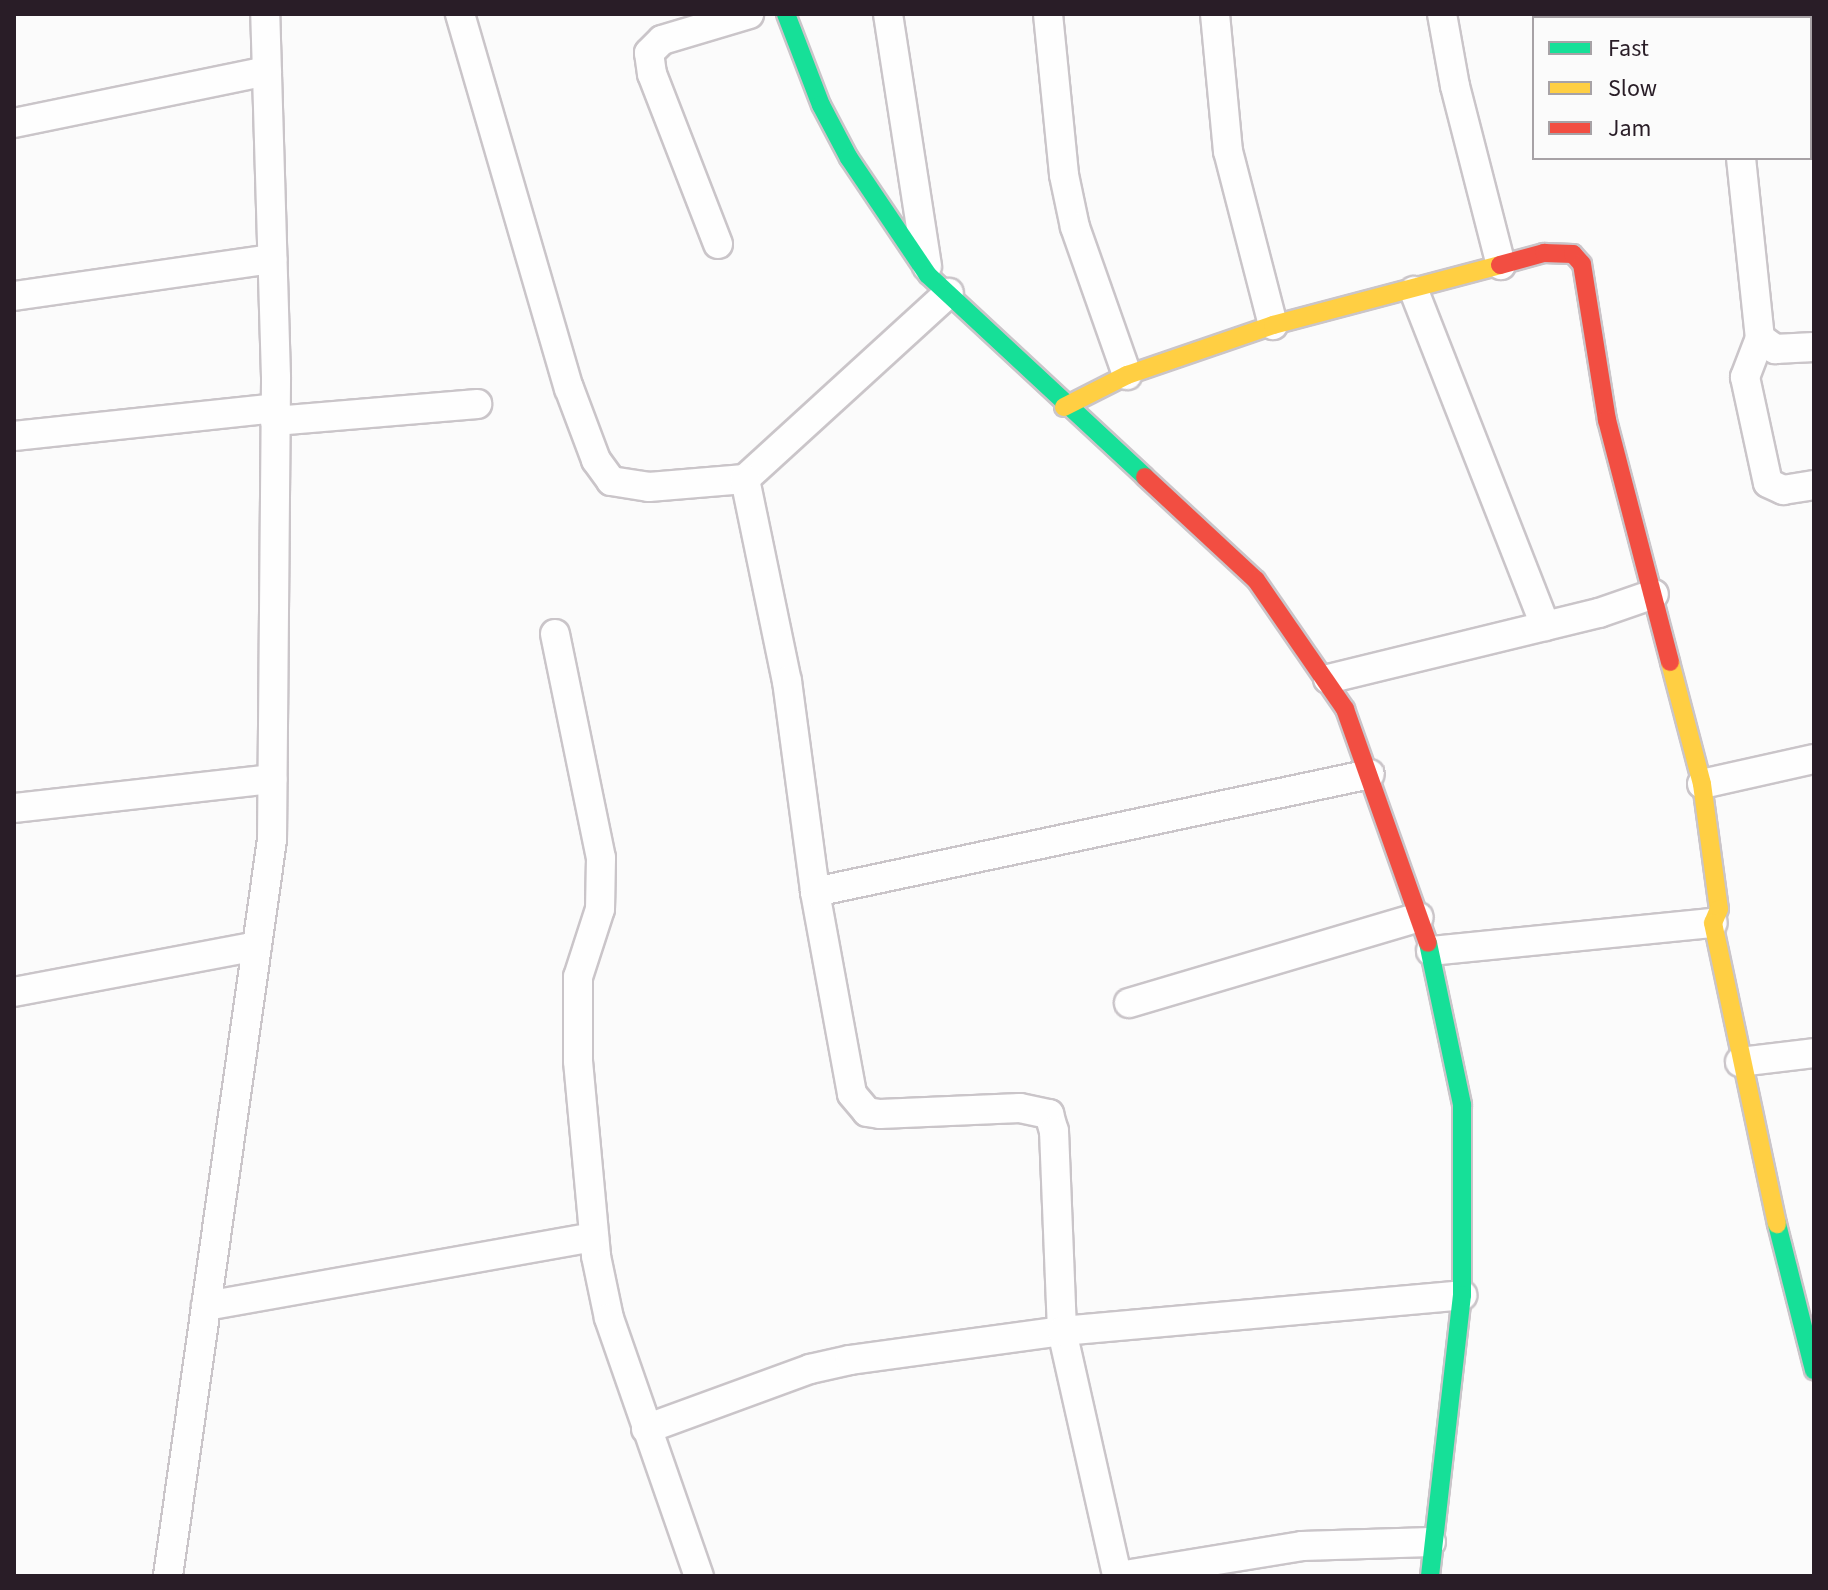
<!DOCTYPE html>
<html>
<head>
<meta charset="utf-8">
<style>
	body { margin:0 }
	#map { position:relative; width:1828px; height:1590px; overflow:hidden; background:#fbfbfb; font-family:"Source Sans 3",sans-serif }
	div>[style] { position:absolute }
	.roads { filter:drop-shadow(2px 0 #cac5c9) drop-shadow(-2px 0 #cac5c9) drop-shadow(0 2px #cac5c9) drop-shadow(0 -2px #cac5c9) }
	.street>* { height:28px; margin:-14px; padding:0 14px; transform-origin:14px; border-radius:14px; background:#fefefe }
	.fast>* { height:18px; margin:-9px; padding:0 9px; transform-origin:9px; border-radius:9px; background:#16e098 }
	.slow>* { height:18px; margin:-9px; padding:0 9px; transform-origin:9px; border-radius:9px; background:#ffcf43 }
	.jam>* { height:18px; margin:-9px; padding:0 9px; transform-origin:9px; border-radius:9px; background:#f24e42 }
	span { translate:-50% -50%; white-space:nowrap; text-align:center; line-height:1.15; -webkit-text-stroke:7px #fbfbfb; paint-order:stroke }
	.frame { position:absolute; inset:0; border:16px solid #291d27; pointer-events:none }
	.legend { position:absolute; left:1532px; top:16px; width:280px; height:144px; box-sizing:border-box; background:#fbfbfb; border:2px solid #a7a2a6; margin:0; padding:10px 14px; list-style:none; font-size:24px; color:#291d27 }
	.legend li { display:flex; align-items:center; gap:16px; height:40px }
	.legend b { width:40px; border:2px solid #a7a2a6 }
</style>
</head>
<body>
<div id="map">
	<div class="roads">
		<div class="street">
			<i style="left:460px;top:14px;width:390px;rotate:73.8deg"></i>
			<i style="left:569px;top:388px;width:77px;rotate:69.4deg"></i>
			<i style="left:596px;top:460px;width:26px;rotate:54deg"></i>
			<i style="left:611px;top:481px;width:38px;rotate:9deg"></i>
			<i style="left:649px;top:487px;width:96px;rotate:-4.8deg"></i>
			<i style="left:745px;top:479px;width:276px;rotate:-42.4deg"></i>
			<i style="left:888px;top:14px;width:255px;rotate:81.2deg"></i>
			<i style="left:1048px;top:14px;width:162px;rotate:84.3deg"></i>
			<i style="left:1064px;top:175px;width:53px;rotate:78.1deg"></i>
			<i style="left:1075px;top:227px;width:157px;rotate:70.6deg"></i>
			<i style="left:1215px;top:14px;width:138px;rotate:84.6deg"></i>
			<i style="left:1228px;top:151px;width:180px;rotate:75.5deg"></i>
			<i style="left:1442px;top:14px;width:73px;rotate:79.8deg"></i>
			<i style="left:1455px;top:86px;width:185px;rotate:75.6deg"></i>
			<i style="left:1810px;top:22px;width:4px"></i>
			<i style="left:14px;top:123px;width:258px;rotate:-11.6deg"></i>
			<i style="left:1741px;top:158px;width:181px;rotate:84deg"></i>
			<i style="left:1760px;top:338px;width:19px;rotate:36deg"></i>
			<i style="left:1775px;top:349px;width:39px;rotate:-3deg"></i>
			<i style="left:718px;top:244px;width:182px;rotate:-111.2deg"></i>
			<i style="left:652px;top:74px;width:21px;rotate:-98deg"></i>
			<i style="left:649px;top:53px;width:18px;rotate:-45deg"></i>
			<i style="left:662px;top:40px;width:91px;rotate:-16.6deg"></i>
			<i style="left:1414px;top:291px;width:360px;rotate:68.6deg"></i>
			<i style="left:14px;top:296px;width:261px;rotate:-8.2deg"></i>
			<i style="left:1760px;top:338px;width:42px;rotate:111deg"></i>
			<i style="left:1745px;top:377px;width:108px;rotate:77.8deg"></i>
			<i style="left:1768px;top:483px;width:17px;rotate:25deg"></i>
			<i style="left:1783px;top:490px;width:31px;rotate:-9deg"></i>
			<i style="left:275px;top:421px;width:203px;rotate:-4.8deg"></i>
			<i style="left:14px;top:436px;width:263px;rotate:-6.1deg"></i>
			<i style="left:745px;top:479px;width:206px;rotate:78.3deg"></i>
			<i style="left:787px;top:681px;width:213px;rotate:82.4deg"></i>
			<i style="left:815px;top:892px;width:205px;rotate:79.6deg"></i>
			<i style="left:852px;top:1094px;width:23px;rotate:50deg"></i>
			<i style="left:867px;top:1112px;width:13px;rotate:9deg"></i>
			<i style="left:880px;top:1114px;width:140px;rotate:-2.5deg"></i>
			<i style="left:1020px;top:1108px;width:30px;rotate:12deg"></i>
			<i style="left:1049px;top:1114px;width:18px;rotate:74deg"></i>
			<i style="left:1054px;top:1131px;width:200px;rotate:87.7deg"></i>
			<i style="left:1062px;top:1331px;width:251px;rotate:77.3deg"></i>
			<i style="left:555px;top:634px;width:229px;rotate:78.4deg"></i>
			<i style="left:601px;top:858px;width:51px;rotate:91.1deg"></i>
			<i style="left:600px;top:909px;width:71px;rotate:107.9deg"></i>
			<i style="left:578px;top:977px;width:84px;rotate:90deg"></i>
			<i style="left:578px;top:1061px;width:196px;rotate:84.7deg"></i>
			<i style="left:596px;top:1256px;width:63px;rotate:78.2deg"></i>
			<i style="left:609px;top:1318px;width:273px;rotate:70.8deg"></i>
			<i style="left:1328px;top:679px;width:279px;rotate:-13.7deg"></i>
			<i style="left:1599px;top:613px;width:58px;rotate:-19.1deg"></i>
			<i style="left:1702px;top:784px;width:115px;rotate:-12.6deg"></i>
			<i style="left:14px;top:808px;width:260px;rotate:-6.4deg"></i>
			<i style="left:815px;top:892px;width:567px;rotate:-12deg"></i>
			<i style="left:1431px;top:951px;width:283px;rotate:-5.7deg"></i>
			<i style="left:14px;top:992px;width:247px;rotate:-10.7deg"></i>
			<i style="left:1129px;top:1003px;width:302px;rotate:-16.5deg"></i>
			<i style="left:1740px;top:1062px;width:75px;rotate:-6.9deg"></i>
			<i style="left:206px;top:1306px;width:394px;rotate:-10.1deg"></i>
			<i style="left:646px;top:1429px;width:175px;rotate:-20.1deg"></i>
			<i style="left:810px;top:1369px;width:41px;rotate:-12.7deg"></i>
			<i style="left:850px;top:1360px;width:214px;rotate:-7.8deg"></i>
			<i style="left:1062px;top:1331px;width:402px;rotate:-5.1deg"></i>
			<i style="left:168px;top:1576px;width:743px;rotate:-81.96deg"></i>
			<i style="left:272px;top:840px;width:463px;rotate:-89.5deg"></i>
			<i style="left:276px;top:377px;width:363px;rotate:-91.7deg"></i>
			<i style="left:1119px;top:1576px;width:185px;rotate:-9.3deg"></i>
			<i style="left:1302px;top:1546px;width:129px;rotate:-1.8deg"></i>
		</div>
		<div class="fast">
			<i style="left:786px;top:14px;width:97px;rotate:69deg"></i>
			<i style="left:821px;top:105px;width:60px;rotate:62.2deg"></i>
			<i style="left:849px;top:158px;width:141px;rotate:56deg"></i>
			<i style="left:928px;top:275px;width:296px;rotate:42.9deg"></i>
			<i style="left:1428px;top:943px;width:166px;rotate:78.1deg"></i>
			<i style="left:1462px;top:1105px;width:190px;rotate:90deg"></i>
			<i style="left:1462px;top:1295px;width:283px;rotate:96.5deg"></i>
			<i style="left:1777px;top:1224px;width:151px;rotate:75.8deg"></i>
		</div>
		<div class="slow">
			<i style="left:1064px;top:407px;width:71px;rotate:-26.9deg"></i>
			<i style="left:1127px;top:375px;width:154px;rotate:-18.9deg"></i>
			<i style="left:1273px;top:325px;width:235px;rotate:-14.8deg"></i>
			<i style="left:1670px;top:662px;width:126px;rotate:75.3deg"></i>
			<i style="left:1702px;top:784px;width:126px;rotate:82.3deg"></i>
			<i style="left:1719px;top:909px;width:15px;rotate:113deg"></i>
			<i style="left:1713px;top:923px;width:308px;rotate:78deg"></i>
		</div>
		<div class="jam">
			<i style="left:1500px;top:265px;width:46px;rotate:-15.3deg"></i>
			<i style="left:1544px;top:253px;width:29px;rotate:2deg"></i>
			<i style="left:1573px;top:254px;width:13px;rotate:48deg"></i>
			<i style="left:1582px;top:264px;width:158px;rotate:80.9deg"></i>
			<i style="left:1607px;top:420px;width:250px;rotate:75.4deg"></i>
			<i style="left:1145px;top:477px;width:151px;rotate:42.9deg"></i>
			<i style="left:1256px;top:580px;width:157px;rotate:55.4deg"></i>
			<i style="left:1345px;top:709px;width:248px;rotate:70.5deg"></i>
		</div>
	</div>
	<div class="frame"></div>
	<ul class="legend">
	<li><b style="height:10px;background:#16e098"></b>Fast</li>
	<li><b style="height:10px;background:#ffcf43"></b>Slow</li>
	<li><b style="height:10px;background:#f24e42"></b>Jam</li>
	</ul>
</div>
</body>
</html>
